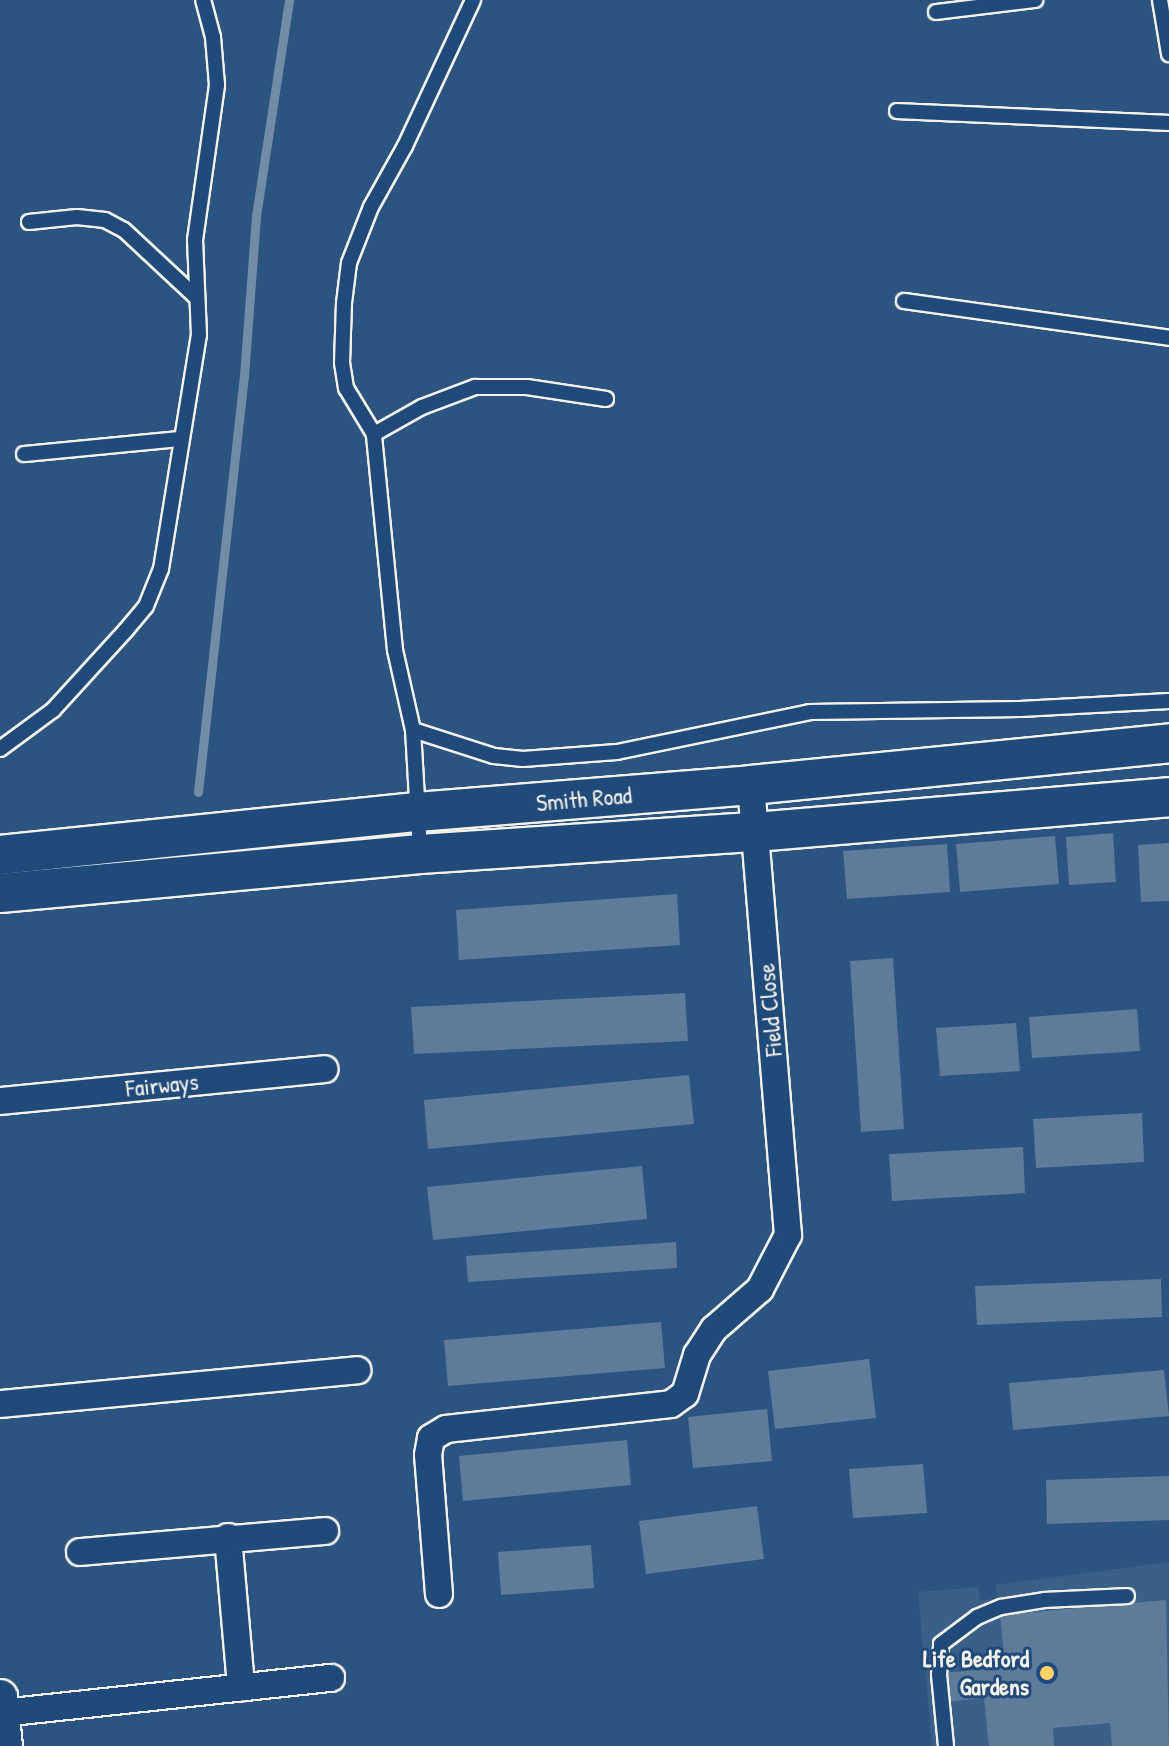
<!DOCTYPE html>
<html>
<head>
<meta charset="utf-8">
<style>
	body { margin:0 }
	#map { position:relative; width:1169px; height:1746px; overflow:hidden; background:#2c5481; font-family:"Patrick Hand",sans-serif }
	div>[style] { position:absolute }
	.built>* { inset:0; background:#3b6088 }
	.stream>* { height:9px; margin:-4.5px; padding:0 4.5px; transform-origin:4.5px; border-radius:4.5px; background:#738ca6 }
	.building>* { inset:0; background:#5e7b9a }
	.roads { filter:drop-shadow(2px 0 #f4f1e8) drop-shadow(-2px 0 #f4f1e8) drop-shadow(0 2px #f4f1e8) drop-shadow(0 -2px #f4f1e8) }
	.service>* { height:14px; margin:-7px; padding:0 7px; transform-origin:7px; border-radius:7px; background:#1f4a7a }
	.minor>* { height:26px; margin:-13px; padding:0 13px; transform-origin:13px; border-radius:13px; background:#1f4a7a }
	.tertiary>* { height:34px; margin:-17px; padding:0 17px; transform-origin:17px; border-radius:17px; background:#1f4a7a }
	.secondary>* { height:38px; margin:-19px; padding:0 19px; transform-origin:19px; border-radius:19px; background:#1f4a7a }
	.dots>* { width:22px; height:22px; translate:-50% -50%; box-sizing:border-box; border:4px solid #1f4a7a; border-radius:50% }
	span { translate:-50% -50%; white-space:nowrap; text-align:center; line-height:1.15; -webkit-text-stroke:6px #1f4a7a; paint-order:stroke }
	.street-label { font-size:24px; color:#f4f1e8 }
	.poi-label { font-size:24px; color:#f4f1e8; font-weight:700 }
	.right { translate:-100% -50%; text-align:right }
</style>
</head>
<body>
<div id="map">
	<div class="built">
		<i style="clip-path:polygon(1169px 1562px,1169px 1746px,932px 1746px,918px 1592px,978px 1587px,980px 1601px,997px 1598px,996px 1585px)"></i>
	</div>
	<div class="stream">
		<i style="left:198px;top:792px;width:419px;rotate:-83.7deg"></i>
		<i style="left:244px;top:376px;width:160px;rotate:-85.7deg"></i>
		<i style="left:256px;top:216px;width:219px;rotate:-81.3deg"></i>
	</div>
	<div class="building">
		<i style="clip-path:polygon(1113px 833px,1116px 882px,1069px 885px,1066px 837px)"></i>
		<i style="clip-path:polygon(1055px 836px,1059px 884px,960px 892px,956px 844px)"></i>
		<i style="clip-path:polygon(1169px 843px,1169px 901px,1141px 902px,1138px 845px)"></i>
		<i style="clip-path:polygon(947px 844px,950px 892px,847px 899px,843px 851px)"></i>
		<i style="clip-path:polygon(677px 894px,680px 945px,459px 960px,456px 910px)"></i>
		<i style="clip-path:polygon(893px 958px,904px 1129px,861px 1132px,850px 961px)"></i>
		<i style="clip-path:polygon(685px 993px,688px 1041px,414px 1054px,411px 1007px)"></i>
		<i style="clip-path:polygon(1137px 1009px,1140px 1051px,1032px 1058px,1029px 1017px)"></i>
		<i style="clip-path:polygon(1016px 1023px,1020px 1071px,940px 1076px,936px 1028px)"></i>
		<i style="clip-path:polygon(689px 1075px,694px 1124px,428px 1149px,424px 1100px)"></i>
		<i style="clip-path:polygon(1142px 1113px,1144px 1162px,1036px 1168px,1033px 1119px)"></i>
		<i style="clip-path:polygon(1023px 1147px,1025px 1193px,892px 1201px,889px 1154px)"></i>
		<i style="clip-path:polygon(642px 1166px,647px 1219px,433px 1240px,427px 1187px)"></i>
		<i style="clip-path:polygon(676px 1242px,677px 1268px,468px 1282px,466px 1256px)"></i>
		<i style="clip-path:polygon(1161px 1279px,1162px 1317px,977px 1325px,975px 1286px)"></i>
		<i style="clip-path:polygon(661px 1322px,665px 1368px,448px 1386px,444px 1340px)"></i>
		<i style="clip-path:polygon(869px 1359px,876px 1418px,775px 1429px,768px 1371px)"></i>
		<i style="clip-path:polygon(1164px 1370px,1169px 1416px,1013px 1430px,1009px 1383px)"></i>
		<i style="clip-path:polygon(767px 1409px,772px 1461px,693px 1468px,688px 1417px)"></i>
		<i style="clip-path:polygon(627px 1440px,631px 1485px,463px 1501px,459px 1456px)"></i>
		<i style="clip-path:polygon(923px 1464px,927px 1513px,853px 1518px,849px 1469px)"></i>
		<i style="clip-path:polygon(1169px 1476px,1169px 1520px,1047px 1524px,1046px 1480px)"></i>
		<i style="clip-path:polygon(757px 1506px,764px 1559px,646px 1574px,639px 1521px)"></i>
		<i style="clip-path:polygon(591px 1545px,594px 1588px,501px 1595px,498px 1552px)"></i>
		<i style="clip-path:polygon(1166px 1600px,1169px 1746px,1112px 1746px,1110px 1723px,1053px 1728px,1054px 1746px,989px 1746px,984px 1698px,945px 1702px,942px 1673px,1011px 1667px,1010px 1653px,1004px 1653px,1000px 1615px)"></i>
	</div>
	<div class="roads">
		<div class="service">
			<i style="left:1160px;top:0;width:55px;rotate:80.5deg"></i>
			<i style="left:936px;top:12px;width:100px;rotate:-6.9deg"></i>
			<i style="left:897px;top:111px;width:272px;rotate:2.5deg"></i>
			<i style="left:29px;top:222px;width:48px;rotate:-5.9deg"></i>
			<i style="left:77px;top:217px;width:28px;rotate:6deg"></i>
			<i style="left:105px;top:220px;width:21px;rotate:28deg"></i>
			<i style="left:124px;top:230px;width:100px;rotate:43deg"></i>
			<i style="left:904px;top:301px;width:268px;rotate:7.9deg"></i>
			<i style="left:374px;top:434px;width:55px;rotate:-29.4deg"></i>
			<i style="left:422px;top:407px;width:57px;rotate:-20.7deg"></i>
			<i style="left:475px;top:387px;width:52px"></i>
			<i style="left:527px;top:387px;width:80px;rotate:8.6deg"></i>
			<i style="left:24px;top:454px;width:157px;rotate:-5.5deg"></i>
			<i style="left:413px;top:730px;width:85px;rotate:17.8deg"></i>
			<i style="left:494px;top:756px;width:29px;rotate:6deg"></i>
			<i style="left:523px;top:759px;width:94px;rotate:-4.3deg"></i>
			<i style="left:617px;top:752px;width:197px;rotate:-11.7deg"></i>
			<i style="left:810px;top:712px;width:210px;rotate:-0.8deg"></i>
			<i style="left:1020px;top:709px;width:149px;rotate:-3.1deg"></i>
			<i style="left:0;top:749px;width:66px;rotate:-36.3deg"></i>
			<i style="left:53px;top:710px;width:108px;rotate:-47.6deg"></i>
			<i style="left:126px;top:630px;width:31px;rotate:-50deg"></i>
			<i style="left:146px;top:606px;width:40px;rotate:-68deg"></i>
			<i style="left:161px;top:569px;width:237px;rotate:-80.8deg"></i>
			<i style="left:199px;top:335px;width:95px;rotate:-92.4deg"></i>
			<i style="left:195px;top:240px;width:157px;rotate:-81.9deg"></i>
			<i style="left:217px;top:85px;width:48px;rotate:-94.8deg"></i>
			<i style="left:213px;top:37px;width:38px;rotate:-105deg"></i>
			<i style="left:420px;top:851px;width:121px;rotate:-93.3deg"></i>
			<i style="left:413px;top:730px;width:82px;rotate:-102.7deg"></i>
			<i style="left:395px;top:650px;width:217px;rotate:-95.6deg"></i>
			<i style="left:374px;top:434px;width:54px;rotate:-121.3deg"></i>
			<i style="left:346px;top:388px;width:25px;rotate:-99deg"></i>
			<i style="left:342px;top:363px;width:60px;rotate:-88.1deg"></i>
			<i style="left:344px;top:303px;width:40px;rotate:-82.9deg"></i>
			<i style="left:349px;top:263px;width:60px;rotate:-68.6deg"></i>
			<i style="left:371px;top:207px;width:70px;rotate:-60.9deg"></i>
			<i style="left:405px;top:146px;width:161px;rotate:-65deg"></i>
			<i style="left:946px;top:1746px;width:71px;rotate:-95.6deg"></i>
			<i style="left:939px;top:1675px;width:31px;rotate:-86deg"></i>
			<i style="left:941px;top:1644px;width:45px;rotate:-36.9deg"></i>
			<i style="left:977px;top:1617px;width:26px;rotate:-23deg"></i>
			<i style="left:1001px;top:1607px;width:45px;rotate:-9deg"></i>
			<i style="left:1045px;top:1600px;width:82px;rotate:-2.8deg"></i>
		</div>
		<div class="minor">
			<i style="left:0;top:1101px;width:326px;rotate:-5.6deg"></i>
			<i style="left:0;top:1404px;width:359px;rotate:-5.4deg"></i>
			<i style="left:228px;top:1537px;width:151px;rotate:85deg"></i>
			<i style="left:80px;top:1552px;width:246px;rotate:-4.9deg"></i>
			<i style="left:439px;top:1594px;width:139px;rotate:-94.5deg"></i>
			<i style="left:428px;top:1455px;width:17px;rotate:-80deg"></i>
			<i style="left:431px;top:1438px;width:17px;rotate:-31deg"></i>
			<i style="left:446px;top:1429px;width:226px;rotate:-6.3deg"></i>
			<i style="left:671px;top:1404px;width:17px;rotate:-36deg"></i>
			<i style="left:685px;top:1394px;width:41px;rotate:-72.9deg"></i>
			<i style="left:697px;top:1355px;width:31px;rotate:-57deg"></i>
			<i style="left:714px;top:1329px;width:61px;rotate:-41deg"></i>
			<i style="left:760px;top:1289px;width:61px;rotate:-62.6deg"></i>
			<i style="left:788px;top:1235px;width:452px;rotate:-94.7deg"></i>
			<i style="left:2px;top:1713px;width:331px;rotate:-6.1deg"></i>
		</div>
		<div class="tertiary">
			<i style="left:0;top:1697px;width:49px;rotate:84.2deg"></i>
		</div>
		<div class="secondary">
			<i style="left:0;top:855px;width:419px;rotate:-5.9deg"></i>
			<i style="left:417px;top:812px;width:335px;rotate:-4.6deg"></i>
			<i style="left:751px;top:785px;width:420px;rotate:-5.7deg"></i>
			<i style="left:0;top:893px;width:422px;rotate:-5.3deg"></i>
			<i style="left:420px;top:854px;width:336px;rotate:-3.8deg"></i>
			<i style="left:755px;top:832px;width:415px;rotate:-4.8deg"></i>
		</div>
	</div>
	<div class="dots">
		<i style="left:1047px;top:1673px;background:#ffd166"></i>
	</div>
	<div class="street-label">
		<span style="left:584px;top:799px;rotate:-5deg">Smith Road</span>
		<span style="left:770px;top:1010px;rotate:-95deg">Field Close</span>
		<span style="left:162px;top:1085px;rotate:-6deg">Fairways</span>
	</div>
	<div class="poi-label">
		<span class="right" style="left:1029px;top:1673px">Life Bedford<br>Gardens</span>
	</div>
</div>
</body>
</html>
